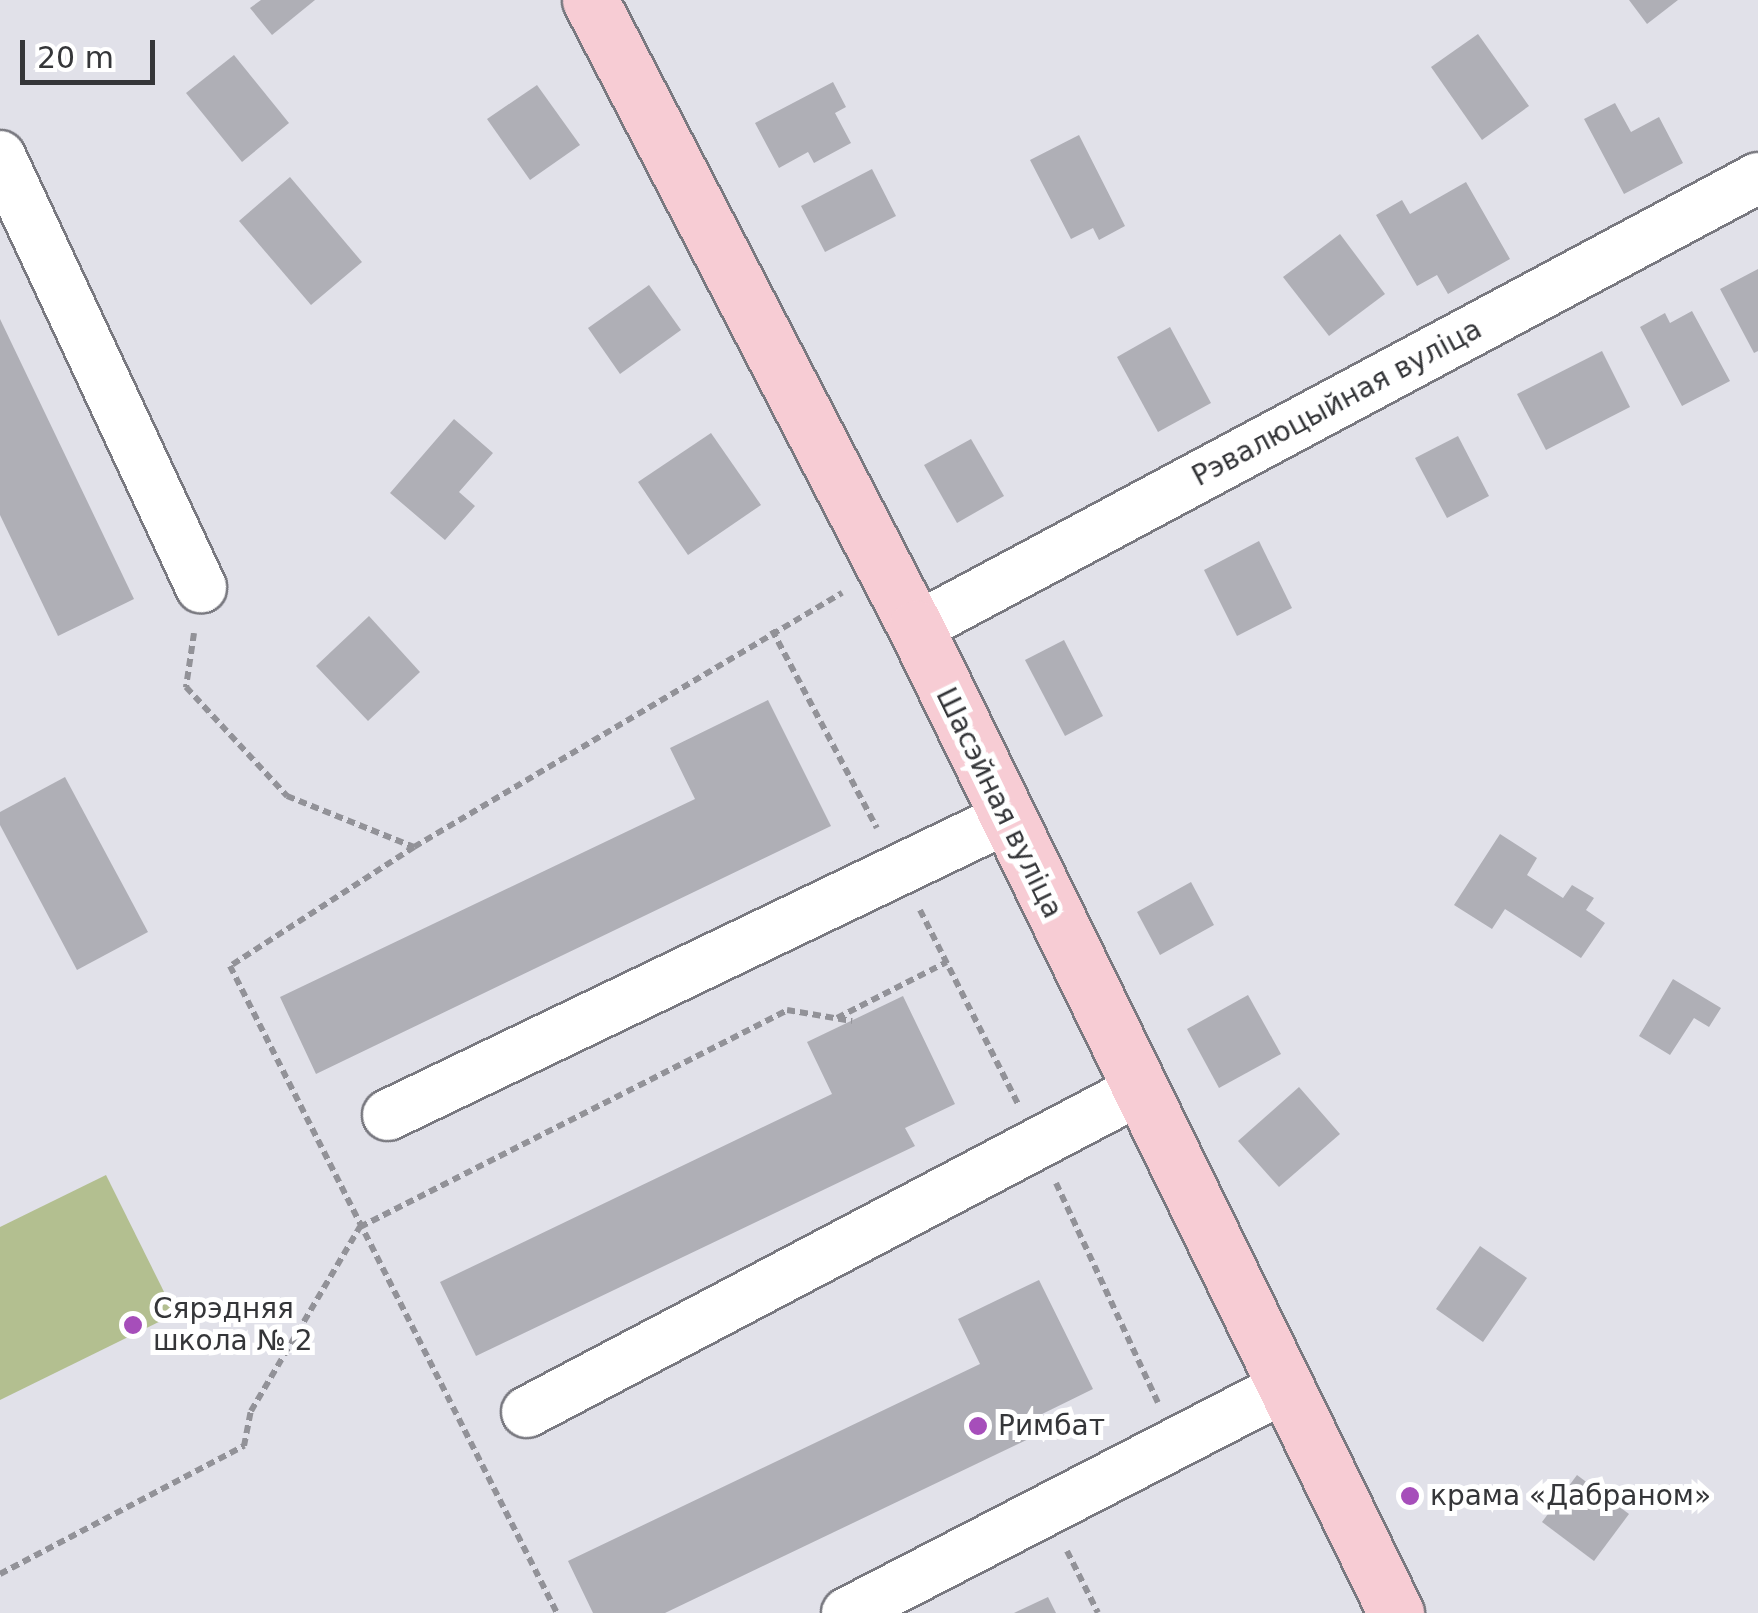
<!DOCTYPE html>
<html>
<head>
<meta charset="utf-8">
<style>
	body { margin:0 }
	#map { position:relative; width:1758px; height:1613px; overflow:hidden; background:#e1e1e9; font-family:"DejaVu Sans",sans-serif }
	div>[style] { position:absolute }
	.green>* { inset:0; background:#b3bf90 }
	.building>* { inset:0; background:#afafb6 }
	.path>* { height:6px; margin-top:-3px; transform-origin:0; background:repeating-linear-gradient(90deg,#929298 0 8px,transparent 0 13px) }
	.roads { filter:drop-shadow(2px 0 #797980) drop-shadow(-2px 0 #797980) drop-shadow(0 2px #797980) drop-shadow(0 -2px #797980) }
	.minor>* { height:50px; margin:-25px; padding:0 25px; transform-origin:25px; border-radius:25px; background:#fff }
	.major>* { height:55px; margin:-27.5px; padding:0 27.5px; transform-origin:27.5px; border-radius:27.5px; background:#f7ccd4 }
	.dots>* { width:28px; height:28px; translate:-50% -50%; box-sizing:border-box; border:5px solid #fff; border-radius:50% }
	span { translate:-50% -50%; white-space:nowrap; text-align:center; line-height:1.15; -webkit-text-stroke:10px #fff; paint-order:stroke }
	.street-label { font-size:28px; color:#353639 }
	.poi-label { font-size:28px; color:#353639 }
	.left { translate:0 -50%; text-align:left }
	.scale { position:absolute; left:20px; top:40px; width:135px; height:45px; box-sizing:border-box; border:5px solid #353639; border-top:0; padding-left:12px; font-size:30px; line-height:35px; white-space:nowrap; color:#353639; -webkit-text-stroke:8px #fff; paint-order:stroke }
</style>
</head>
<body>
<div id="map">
	<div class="green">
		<i style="clip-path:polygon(106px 1175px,175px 1314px,0 1400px,0 1227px)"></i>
	</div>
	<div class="building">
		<i style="clip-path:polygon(261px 0,315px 0,272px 35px,250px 8px)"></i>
		<i style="clip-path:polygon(1629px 0,1678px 0,1647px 24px)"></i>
		<i style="clip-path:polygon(1478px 34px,1529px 106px,1482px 140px,1431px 67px)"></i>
		<i style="clip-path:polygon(234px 55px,289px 123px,242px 162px,186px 93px)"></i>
		<i style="clip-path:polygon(833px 82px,846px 107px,835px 113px,851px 143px,814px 163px,808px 152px,779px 168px,755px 123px)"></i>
		<i style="clip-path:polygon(537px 85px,580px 145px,530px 180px,487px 119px)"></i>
		<i style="clip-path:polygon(1615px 103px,1631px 132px,1659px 117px,1683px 163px,1624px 194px,1584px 119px)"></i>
		<i style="clip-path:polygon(1079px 135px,1125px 226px,1099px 240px,1093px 228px,1071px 239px,1030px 160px)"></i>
		<i style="clip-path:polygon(872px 169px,896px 216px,825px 252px,801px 206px)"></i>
		<i style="clip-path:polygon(290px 177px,362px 262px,311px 305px,239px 221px)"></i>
		<i style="clip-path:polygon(1466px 182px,1510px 259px,1448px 294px,1437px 275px,1417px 286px,1376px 215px,1402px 200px,1410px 214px)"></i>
		<i style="clip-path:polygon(1340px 234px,1385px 294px,1329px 336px,1283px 277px)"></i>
		<i style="clip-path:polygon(1758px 269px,1758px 351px,1754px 353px,1720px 289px)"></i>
		<i style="clip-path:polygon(649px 285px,681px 330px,620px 374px,588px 328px)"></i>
		<i style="clip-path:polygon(1692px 311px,1730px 381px,1682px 406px,1640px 327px,1665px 313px,1670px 323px)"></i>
		<i style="clip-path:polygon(0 319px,134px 599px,58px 636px,0 515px)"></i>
		<i style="clip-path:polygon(1170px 327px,1211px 403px,1158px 432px,1117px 357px)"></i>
		<i style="clip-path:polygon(1602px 351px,1630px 407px,1546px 450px,1517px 394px)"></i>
		<i style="clip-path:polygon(454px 419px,493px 453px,459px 492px,475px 506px,445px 540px,390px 493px)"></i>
		<i style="clip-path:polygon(711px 433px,761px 505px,688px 555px,638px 482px)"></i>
		<i style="clip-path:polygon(1458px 436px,1489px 496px,1447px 518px,1415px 458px)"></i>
		<i style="clip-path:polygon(971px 439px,1004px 496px,957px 523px,924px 465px)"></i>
		<i style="clip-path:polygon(1259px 541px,1292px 608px,1237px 636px,1204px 570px)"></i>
		<i style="clip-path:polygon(369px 616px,420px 672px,368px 721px,316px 666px)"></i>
		<i style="clip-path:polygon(1064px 640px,1103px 716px,1065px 736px,1025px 660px)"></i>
		<i style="clip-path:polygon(768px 700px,831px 826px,316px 1074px,280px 997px,695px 799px,670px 748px)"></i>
		<i style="clip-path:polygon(65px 777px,148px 932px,77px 970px,0 825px,0 812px)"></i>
		<i style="clip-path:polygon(1500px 834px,1537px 858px,1527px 875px,1563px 898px,1572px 885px,1594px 898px,1586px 910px,1605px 923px,1581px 958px,1505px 909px,1492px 929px,1454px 905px)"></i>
		<i style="clip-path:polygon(1191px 882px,1214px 925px,1160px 955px,1137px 912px)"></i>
		<i style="clip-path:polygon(1673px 979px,1721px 1008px,1709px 1027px,1694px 1018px,1670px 1055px,1639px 1036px)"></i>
		<i style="clip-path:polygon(1248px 995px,1281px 1054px,1219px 1088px,1187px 1029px)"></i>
		<i style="clip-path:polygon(903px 996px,955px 1104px,905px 1128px,915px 1146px,476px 1356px,440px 1282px,832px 1094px,807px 1042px)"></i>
		<i style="clip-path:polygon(1299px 1087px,1340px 1134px,1279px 1187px,1238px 1141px)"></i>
		<i style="clip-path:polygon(1480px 1246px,1527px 1278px,1483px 1342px,1436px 1309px)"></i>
		<i style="clip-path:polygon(1039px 1280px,1093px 1389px,1036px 1417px,1043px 1432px,665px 1613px,593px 1613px,568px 1561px,980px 1364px,958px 1319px)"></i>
		<i style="clip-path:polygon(1577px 1475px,1629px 1514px,1594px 1561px,1542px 1522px)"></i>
		<i style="clip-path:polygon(1048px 1597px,1056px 1613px,1014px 1613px)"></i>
	</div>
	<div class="path">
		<i style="left:772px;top:630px;width:224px;rotate:62.1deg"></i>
		<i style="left:194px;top:633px;width:55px;rotate:98.4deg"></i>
		<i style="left:186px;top:687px;width:149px;rotate:47.2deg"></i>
		<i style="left:287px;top:796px;width:137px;rotate:21.9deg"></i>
		<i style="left:414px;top:847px;width:498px;rotate:-30.7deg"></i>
		<i style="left:414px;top:847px;width:219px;rotate:147.1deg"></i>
		<i style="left:230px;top:966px;width:725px;rotate:63.19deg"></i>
		<i style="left:920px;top:910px;width:217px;rotate:63.2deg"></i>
		<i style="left:837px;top:1018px;width:123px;rotate:-27deg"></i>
		<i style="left:1056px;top:1183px;width:242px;rotate:65.1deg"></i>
		<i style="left:1067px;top:1551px;width:69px;rotate:63.4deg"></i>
		<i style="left:0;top:1574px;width:276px;rotate:-27.7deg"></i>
		<i style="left:244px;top:1446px;width:36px;rotate:-79deg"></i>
		<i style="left:251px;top:1411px;width:214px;rotate:-59.4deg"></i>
		<i style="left:360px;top:1227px;width:479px;rotate:-26.9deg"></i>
		<i style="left:787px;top:1010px;width:66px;rotate:9.6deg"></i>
	</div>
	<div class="roads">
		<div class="minor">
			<i style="left:0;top:156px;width:476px;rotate:65deg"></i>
			<i style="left:916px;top:628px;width:955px;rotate:-28.12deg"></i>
			<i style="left:388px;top:1115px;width:684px;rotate:-25.63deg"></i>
			<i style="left:527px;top:1412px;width:692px;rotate:-27.75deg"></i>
			<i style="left:847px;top:1613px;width:495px;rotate:-27.3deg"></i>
		</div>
		<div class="major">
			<i style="left:590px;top:0;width:708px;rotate:62.57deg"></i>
			<i style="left:916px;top:628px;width:1096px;rotate:64.02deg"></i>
		</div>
	</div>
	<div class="dots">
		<i style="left:133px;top:1325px;background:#a64eba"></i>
		<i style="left:978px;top:1426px;background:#a64eba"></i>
		<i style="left:1410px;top:1496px;background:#a64eba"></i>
	</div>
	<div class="street-label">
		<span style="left:1337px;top:403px;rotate:-28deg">Рэвалюцыйная вуліца</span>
		<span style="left:999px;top:803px;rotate:64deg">Шасэйная вуліца</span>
	</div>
	<div class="poi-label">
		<span class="left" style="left:153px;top:1325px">Сярэдняя<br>школа № 2</span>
		<span class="left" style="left:998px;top:1426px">Римбат</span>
		<span class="left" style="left:1430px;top:1496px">крама «Дабраном»</span>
	</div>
	<div class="scale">20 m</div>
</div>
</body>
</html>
